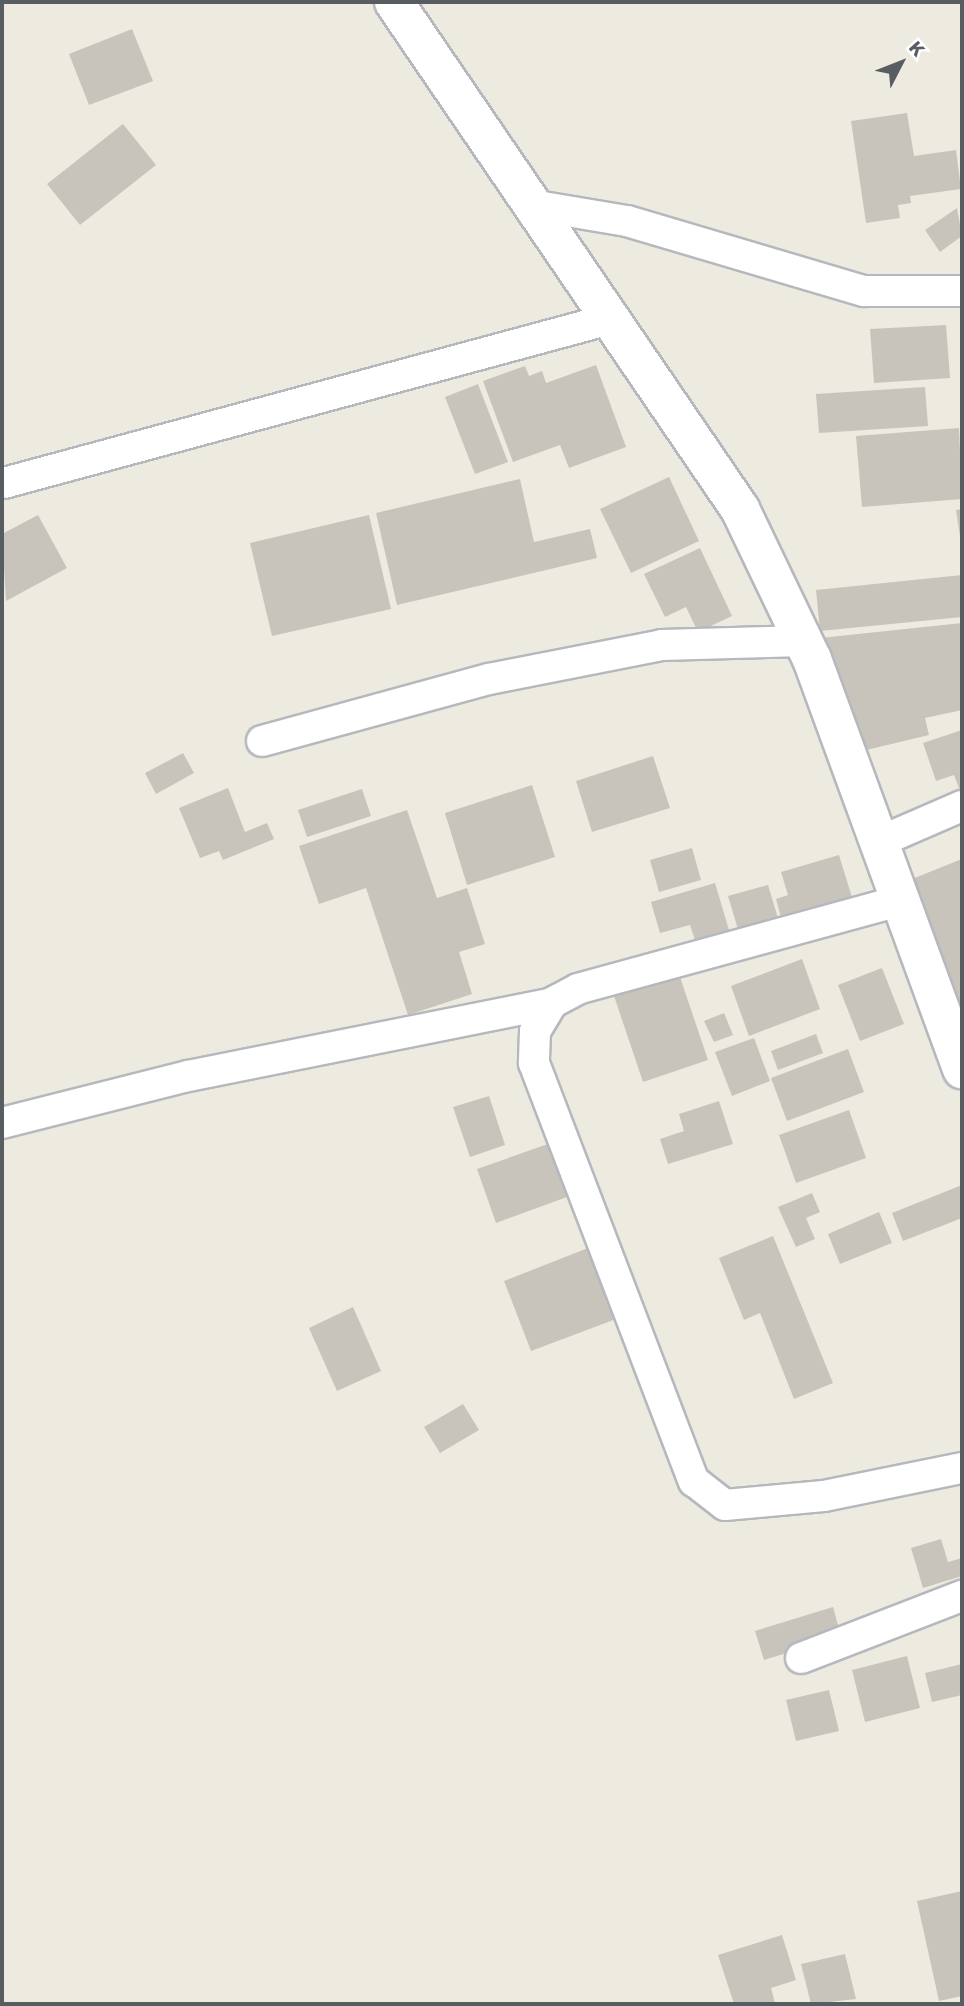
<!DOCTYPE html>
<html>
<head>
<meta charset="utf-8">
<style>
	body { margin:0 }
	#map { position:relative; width:964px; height:2006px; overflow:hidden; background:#edeadf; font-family:"Work Sans",sans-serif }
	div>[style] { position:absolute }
	.building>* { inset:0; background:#c8c4bc }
	.roads { filter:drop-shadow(2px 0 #b5b8bd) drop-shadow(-2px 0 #b5b8bd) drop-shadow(0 2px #b5b8bd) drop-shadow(0 -2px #b5b8bd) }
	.street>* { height:30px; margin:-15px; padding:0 15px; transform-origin:15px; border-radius:15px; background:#fff }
	.secondary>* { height:38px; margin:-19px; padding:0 19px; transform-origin:19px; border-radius:19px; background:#fff }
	span { translate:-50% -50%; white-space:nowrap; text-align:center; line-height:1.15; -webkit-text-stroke:6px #fff; paint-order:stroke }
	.frame { position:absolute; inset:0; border:4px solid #585d62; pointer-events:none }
	.north { position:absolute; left:866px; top:28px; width:70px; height:70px; -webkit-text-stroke:5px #fff; paint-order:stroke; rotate:48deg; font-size:19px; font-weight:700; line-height:28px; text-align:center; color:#585d62 }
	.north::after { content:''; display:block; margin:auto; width:24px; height:32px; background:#585d62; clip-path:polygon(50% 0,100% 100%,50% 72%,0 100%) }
</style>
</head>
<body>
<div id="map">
	<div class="building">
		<i style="clip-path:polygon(132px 29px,153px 81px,89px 105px,69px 54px)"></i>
		<i style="clip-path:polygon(907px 113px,914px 156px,956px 150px,961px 189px,910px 196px,911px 203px,898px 205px,900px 218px,866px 223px,851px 121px)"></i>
		<i style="clip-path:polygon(123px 124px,156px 165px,80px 225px,47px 184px)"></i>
		<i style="clip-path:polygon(957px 208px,962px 236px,940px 252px,925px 230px)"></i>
		<i style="clip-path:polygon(946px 325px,950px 378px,874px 383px,870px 329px)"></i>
		<i style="clip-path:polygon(596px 365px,626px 447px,569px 468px,560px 445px,513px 462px,483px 381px,525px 366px,529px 376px,542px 371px,546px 383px)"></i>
		<i style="clip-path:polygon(478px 384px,508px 462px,475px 474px,445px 397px)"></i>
		<i style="clip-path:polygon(925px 387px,928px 426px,819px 433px,816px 394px)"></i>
		<i style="clip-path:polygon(959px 428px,962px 499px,862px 507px,856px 436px)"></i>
		<i style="clip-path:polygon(669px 477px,699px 541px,631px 573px,600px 509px)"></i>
		<i style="clip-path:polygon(520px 479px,534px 542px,590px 529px,597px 558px,397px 605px,376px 513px)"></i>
		<i style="clip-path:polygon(962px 509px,962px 542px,961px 543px,956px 510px)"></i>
		<i style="clip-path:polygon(38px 515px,67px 568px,6px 601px,2px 534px)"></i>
		<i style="clip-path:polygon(369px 515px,391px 609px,272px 636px,250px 543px)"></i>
		<i style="clip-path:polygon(700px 548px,732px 616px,698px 632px,686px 607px,665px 617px,644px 574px)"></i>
		<i style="clip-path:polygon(962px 575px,962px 617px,820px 631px,816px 590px)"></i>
		<i style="clip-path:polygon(962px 623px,962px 710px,925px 718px,929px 735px,854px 753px,820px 638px)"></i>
		<i style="clip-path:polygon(962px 730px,962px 796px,954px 775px,936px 781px,923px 743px)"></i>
		<i style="clip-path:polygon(183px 753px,194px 773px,156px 794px,145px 773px)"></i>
		<i style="clip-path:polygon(653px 756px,670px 808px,592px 832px,576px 781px)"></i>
		<i style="clip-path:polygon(532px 785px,555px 857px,467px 885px,445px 813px)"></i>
		<i style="clip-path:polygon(228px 788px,245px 832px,267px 823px,274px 839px,223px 860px,219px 851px,200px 858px,179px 808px)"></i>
		<i style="clip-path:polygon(362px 789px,371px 816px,307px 837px,298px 810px)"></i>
		<i style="clip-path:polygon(407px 810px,437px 898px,467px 888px,485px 944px,459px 952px,472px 994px,408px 1015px,366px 888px,319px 904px,299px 846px)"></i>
		<i style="clip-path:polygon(692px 848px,701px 880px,659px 892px,650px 860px)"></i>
		<i style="clip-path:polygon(839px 855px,855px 907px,784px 928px,776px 899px,788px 895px,781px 872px)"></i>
		<i style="clip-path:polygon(962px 859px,962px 1015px,907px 881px)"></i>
		<i style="clip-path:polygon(715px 883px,729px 930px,695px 940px,690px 925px,660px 933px,651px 902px)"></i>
		<i style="clip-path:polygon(768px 885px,780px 925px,740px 936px,728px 896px)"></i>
		<i style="clip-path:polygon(802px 959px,820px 1009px,749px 1036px,731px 986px)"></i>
		<i style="clip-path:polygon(882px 968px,904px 1024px,860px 1041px,838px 985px)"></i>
		<i style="clip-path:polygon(678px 971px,708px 1060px,643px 1082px,613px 993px)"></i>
		<i style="clip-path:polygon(724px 1013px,733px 1035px,714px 1042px,704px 1021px)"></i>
		<i style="clip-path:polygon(816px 1034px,823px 1053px,778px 1070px,771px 1051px)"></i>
		<i style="clip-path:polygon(754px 1038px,770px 1081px,732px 1096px,715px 1052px)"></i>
		<i style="clip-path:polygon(848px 1049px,864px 1092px,787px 1121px,771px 1078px)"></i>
		<i style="clip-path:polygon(489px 1096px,505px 1145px,470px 1157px,453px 1107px)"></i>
		<i style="clip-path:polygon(719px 1101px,733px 1144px,668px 1164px,660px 1139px,684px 1131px,679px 1114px)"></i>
		<i style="clip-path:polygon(849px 1110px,866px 1158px,796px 1183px,779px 1135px)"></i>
		<i style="clip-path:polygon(548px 1144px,567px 1197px,496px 1223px,477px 1169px)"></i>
		<i style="clip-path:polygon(962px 1185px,962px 1218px,903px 1241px,892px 1213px)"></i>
		<i style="clip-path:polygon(812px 1193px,820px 1212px,806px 1218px,815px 1239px,796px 1247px,778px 1207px)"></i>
		<i style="clip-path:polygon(879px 1212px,892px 1243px,840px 1264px,828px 1234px)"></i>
		<i style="clip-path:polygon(773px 1236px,833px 1383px,794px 1399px,760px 1313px,744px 1320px,719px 1258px)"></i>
		<i style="clip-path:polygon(588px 1248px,616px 1319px,531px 1351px,504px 1281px)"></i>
		<i style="clip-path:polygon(353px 1307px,381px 1371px,337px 1391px,309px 1328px)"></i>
		<i style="clip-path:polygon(463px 1404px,479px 1430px,440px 1453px,424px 1427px)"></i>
		<i style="clip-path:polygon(941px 1539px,948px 1562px,962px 1558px,962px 1576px,923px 1588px,911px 1548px)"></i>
		<i style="clip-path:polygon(833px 1607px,841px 1636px,764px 1660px,755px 1631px)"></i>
		<i style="clip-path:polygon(907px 1656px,920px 1708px,865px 1722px,852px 1670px)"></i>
		<i style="clip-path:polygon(962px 1664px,962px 1695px,932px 1702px,925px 1673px)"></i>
		<i style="clip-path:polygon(829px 1690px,839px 1731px,796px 1741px,786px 1700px)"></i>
		<i style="clip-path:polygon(962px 1891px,962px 1996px,939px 2001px,917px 1901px)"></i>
		<i style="clip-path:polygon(782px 1935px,796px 1980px,771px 1988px,775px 2003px,734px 2004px,718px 1955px)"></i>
		<i style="clip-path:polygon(845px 1954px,856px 1999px,811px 2004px,801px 1964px)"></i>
	</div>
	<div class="roads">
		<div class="street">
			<i style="left:531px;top:205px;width:97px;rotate:9.5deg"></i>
			<i style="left:627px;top:221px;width:247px;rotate:16.5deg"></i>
			<i style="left:864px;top:291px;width:98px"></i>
			<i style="left:4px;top:483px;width:632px;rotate:-15.14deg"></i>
			<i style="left:262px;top:741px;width:235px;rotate:-15.3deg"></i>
			<i style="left:489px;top:679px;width:176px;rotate:-11.1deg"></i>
			<i style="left:662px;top:645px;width:141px;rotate:-1.6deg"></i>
			<i style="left:881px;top:841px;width:88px;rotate:-23.4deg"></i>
			<i style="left:899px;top:901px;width:333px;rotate:164.7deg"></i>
			<i style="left:578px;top:989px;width:30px;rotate:152deg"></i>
			<i style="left:552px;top:1003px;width:33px;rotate:121deg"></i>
			<i style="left:535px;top:1031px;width:32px;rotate:92deg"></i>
			<i style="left:534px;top:1063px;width:448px;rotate:69.1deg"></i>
			<i style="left:694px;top:1481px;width:39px;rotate:38deg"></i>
			<i style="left:725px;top:1505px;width:99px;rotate:-5.2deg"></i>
			<i style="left:824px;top:1496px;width:141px;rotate:-11.5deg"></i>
			<i style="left:2px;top:1123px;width:192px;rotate:-14.2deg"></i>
			<i style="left:188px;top:1076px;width:371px;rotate:-11.3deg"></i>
			<i style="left:801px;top:1658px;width:173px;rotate:-21.1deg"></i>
		</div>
		<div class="secondary">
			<i style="left:394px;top:2px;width:614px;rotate:55.69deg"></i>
			<i style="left:740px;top:509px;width:166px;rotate:64.4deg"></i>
			<i style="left:812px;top:659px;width:437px;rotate:69.9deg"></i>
		</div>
	</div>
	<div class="frame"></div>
	<div class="north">K</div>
</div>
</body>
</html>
